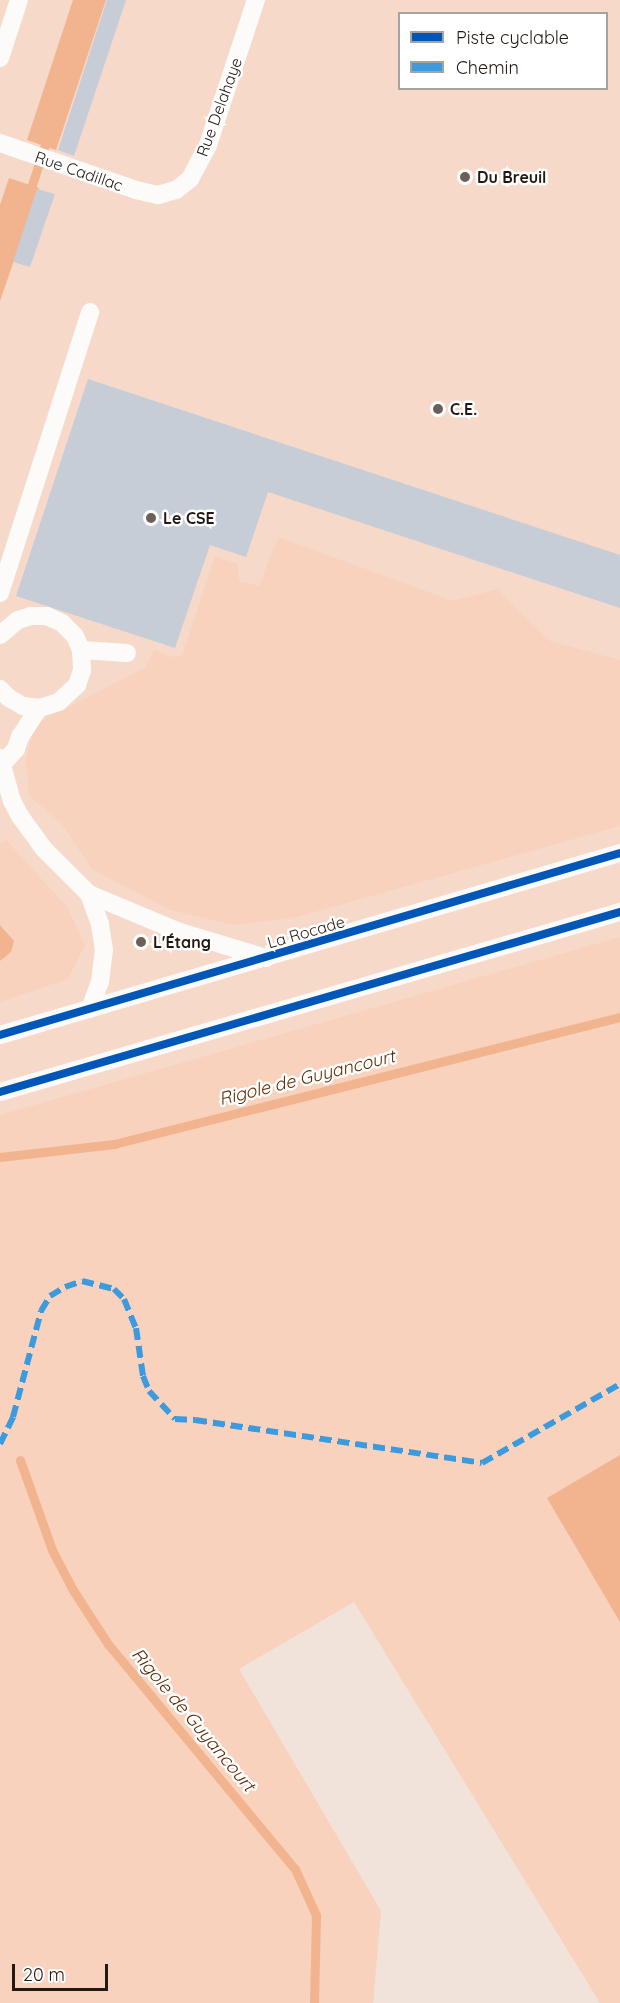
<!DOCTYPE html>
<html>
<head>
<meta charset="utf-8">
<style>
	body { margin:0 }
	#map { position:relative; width:620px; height:2003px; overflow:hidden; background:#f1e2da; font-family:Quicksand,sans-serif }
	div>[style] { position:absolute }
	.built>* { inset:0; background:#f6d9c9 }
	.green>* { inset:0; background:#f8d2bd }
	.water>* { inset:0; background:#f2b38f }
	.stream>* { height:9px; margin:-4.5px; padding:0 4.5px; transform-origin:4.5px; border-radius:4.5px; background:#f2b38f }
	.building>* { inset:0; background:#c7cdd6 }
	.lane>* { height:18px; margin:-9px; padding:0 9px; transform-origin:9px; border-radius:9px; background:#fdfbf9 }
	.quiet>* { height:6px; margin-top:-3px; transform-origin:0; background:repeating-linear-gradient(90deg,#3c9ade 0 12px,transparent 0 18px) }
	.cycleway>* { height:8px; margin:-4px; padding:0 4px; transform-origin:4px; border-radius:4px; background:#0057b8 }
	.dots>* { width:16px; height:16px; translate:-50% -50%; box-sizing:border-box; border:3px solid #fff; border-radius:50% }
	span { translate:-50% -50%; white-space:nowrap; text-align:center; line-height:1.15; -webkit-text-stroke:5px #fff; paint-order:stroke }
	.street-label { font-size:16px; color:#241812 }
	.poi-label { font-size:16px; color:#241812; font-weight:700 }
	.left { translate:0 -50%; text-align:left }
	.water-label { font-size:18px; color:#5d2903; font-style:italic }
	.legend { position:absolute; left:398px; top:12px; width:210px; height:78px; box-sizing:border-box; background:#fff; border:2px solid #a7a3a0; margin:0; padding:8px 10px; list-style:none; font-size:18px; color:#241812 }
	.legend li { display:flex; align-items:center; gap:12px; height:30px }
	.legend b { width:30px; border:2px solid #a7a3a0 }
	.scale { position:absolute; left:12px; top:1964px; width:96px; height:27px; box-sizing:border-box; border:3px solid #241812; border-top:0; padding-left:8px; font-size:18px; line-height:21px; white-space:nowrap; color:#241812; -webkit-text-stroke:4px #fff; paint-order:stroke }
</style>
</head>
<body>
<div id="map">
	<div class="built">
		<i style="clip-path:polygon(evenodd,0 0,620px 0,620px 1011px,0 1310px,0 0,400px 14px,606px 14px,606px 88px,400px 88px,400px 14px)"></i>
	</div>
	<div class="green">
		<i style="clip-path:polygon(278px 537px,453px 601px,497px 589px,550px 641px,620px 660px,620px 826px,297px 917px,234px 925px,170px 910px,92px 869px,61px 823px,29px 796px,26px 760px,35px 724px,145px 668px,154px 650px,173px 657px,182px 656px,215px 556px,238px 564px,239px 581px,259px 586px)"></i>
		<i style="clip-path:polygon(6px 840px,67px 907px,85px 945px,68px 979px,0 1002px,0 961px,11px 952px,6px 930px,0 925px,0 843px)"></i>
		<i style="clip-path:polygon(620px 937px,620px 2003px,600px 2003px,354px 1602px,239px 1669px,381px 1911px,373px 2003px,0 2003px,0 1115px)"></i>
	</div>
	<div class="water">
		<i style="clip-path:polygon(73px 0,106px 0,56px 150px,27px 140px)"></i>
		<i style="clip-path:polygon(9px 178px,39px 188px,0 301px,0 205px)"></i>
		<i style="clip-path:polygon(0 925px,14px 941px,11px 952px,0 961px)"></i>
		<i style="clip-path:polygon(620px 1455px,620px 1622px,547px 1498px)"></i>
	</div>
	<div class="stream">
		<i style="left:28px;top:197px;width:64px;rotate:-71.8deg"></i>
		<i style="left:0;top:1157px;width:115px;rotate:-6.5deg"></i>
		<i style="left:114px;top:1144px;width:522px;rotate:-14.09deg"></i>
		<i style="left:20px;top:1460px;width:96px;rotate:70.4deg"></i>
		<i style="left:52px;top:1550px;width:45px;rotate:62.3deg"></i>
		<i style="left:73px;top:1590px;width:64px;rotate:57.1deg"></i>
		<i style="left:108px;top:1644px;width:293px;rotate:50.3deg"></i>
		<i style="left:295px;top:1869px;width:51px;rotate:65.5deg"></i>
		<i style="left:316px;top:1915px;width:88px;rotate:91.3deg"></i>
	</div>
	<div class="building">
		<i style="clip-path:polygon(107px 0,126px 0,74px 156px,58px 150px)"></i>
		<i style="clip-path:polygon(37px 189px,55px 194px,30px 267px,13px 262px)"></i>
		<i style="clip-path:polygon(88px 379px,620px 555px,620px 608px,268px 492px,246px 557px,210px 545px,175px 648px,16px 596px)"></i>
	</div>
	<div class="lane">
		<i style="left:0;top:58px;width:61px;rotate:-71.9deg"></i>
		<i style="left:0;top:143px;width:144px;rotate:19.1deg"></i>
		<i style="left:136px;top:190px;width:23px;rotate:13deg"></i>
		<i style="left:158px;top:195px;width:19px;rotate:-16deg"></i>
		<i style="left:176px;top:190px;width:18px;rotate:-38deg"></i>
		<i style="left:190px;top:179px;width:38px;rotate:-62deg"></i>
		<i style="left:208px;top:145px;width:153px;rotate:-71.7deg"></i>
		<i style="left:0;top:593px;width:295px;rotate:-72.2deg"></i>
		<i style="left:0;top:635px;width:23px;rotate:-40deg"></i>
		<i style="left:18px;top:620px;width:14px;rotate:-17deg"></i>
		<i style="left:31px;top:616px;width:16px"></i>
		<i style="left:47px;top:616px;width:17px;rotate:25deg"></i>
		<i style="left:62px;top:623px;width:18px;rotate:45deg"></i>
		<i style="left:75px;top:636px;width:15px;rotate:67deg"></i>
		<i style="left:81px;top:650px;width:20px;rotate:87deg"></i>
		<i style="left:82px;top:670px;width:16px;rotate:108deg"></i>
		<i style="left:77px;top:685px;width:25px;rotate:137deg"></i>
		<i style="left:59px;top:702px;width:21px;rotate:163deg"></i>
		<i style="left:39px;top:708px;width:16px;rotate:-173deg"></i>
		<i style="left:23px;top:706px;width:16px;rotate:-150deg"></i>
		<i style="left:9px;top:698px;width:13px;rotate:-135deg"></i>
		<i style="left:81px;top:650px;width:46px;rotate:3.7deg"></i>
		<i style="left:0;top:758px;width:45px;rotate:74.4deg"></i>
		<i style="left:12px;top:801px;width:17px;rotate:62deg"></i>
		<i style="left:20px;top:816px;width:41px;rotate:54deg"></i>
		<i style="left:44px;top:849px;width:64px;rotate:45deg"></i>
		<i style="left:3px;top:763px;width:19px;rotate:-47deg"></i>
		<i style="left:16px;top:749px;width:13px;rotate:-72deg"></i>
		<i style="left:20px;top:737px;width:35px;rotate:-57deg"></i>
		<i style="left:90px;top:1009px;width:29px;rotate:-70deg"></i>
		<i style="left:100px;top:982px;width:32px;rotate:-83deg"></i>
		<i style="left:104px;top:950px;width:26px;rotate:-99deg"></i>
		<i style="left:100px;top:924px;width:32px;rotate:-110deg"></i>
		<i style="left:89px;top:894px;width:99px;rotate:22.7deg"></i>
		<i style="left:180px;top:932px;width:90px;rotate:16.8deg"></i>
		<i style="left:0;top:1035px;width:646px;rotate:-16.36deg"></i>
		<i style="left:0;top:1092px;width:646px;rotate:-16.19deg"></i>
	</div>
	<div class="quiet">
		<i style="left:0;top:1444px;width:30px;rotate:-64deg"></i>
		<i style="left:13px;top:1417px;width:110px;rotate:-75.2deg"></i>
		<i style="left:41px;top:1311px;width:17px;rotate:-59deg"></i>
		<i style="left:50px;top:1296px;width:17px;rotate:-31deg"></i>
		<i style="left:65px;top:1287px;width:18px;rotate:-19deg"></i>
		<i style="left:82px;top:1281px;width:33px;rotate:14deg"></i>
		<i style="left:114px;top:1289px;width:14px;rotate:45deg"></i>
		<i style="left:124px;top:1299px;width:31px;rotate:68deg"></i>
		<i style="left:136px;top:1328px;width:49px;rotate:81.7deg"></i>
		<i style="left:143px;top:1376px;width:16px;rotate:68deg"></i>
		<i style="left:149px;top:1391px;width:38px;rotate:47deg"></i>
		<i style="left:175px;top:1419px;width:20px;rotate:3deg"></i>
		<i style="left:195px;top:1420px;width:290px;rotate:8.5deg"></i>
		<i style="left:482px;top:1463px;width:159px;rotate:-29.8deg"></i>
	</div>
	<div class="cycleway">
		<i style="left:0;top:1035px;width:646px;rotate:-16.36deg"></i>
		<i style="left:0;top:1092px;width:646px;rotate:-16.19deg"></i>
	</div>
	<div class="dots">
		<i style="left:465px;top:177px;background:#6c5f58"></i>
		<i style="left:438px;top:409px;background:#6c5f58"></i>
		<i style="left:151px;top:518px;background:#6c5f58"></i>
		<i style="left:141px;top:942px;background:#6c5f58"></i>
	</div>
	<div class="street-label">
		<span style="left:219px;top:107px;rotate:-70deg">Rue Delahaye</span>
		<span style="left:79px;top:171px;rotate:19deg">Rue Cadillac</span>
		<span style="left:306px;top:932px;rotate:-16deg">La Rocade</span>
	</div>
	<div class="poi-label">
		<span class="left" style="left:477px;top:177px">Du Breuil</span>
		<span class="left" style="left:450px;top:409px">C.E.</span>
		<span class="left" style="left:163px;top:518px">Le CSE</span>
		<span class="left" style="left:153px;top:942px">L'Étang</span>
	</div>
	<div class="water-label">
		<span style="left:307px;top:1078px;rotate:-14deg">Rigole de Guyancourt</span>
		<span style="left:193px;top:1720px;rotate:50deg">Rigole de Guyancourt</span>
	</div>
	<ul class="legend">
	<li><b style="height:8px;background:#0057b8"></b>Piste cyclable</li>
	<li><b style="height:8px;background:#3c9ade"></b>Chemin</li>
	</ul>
	<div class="scale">20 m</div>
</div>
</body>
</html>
